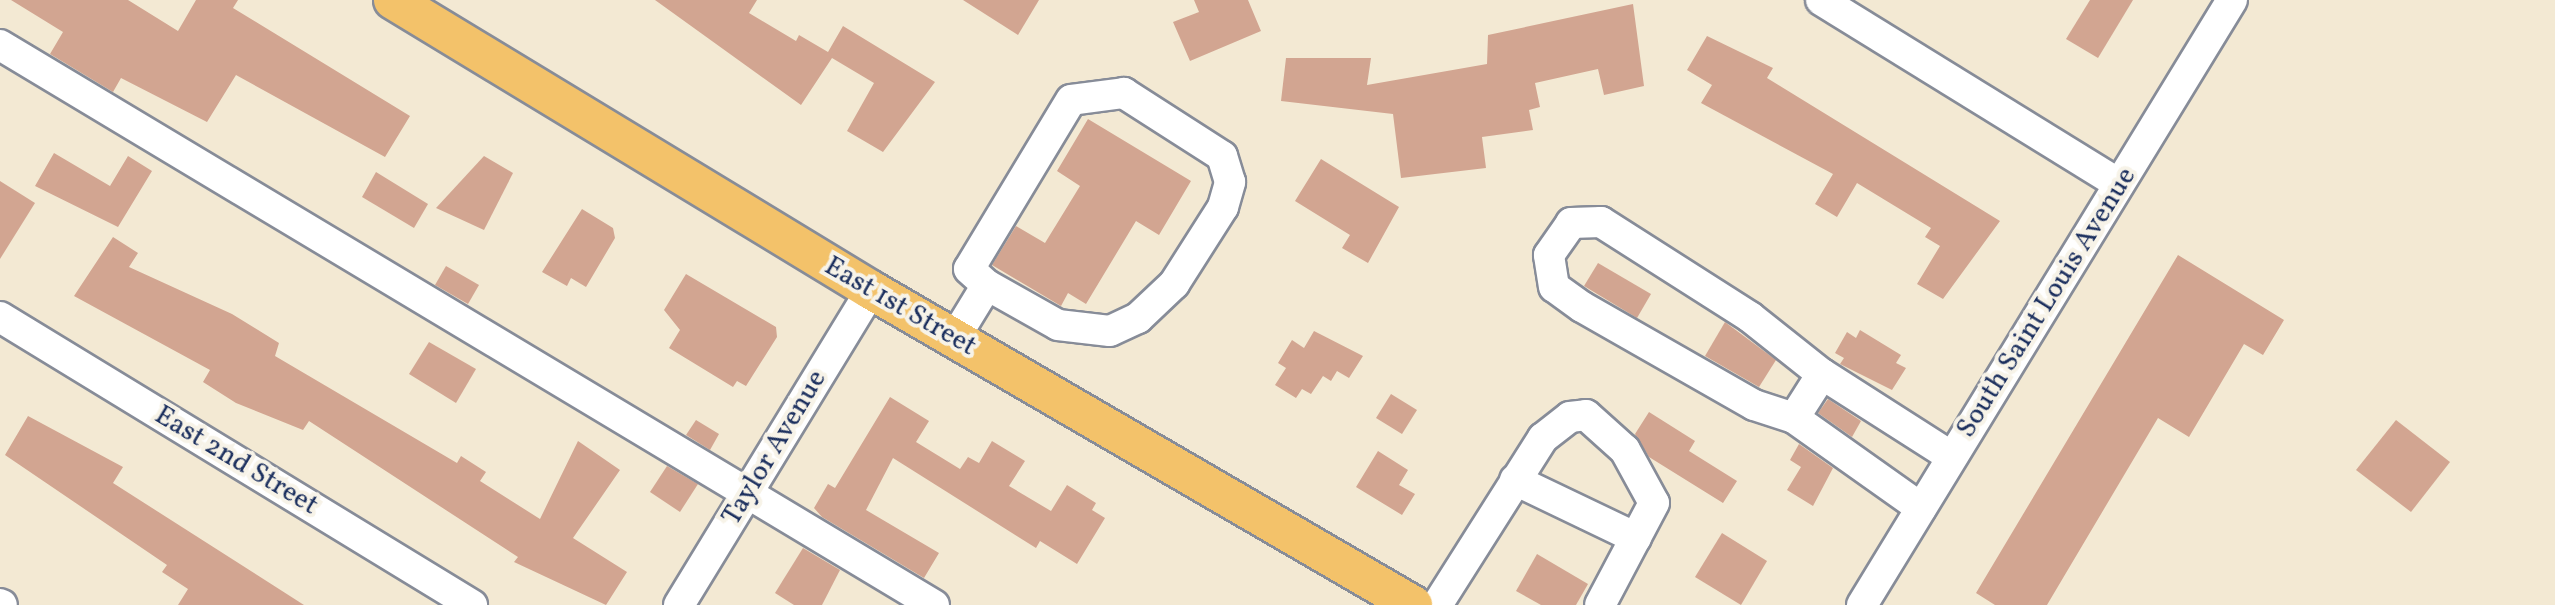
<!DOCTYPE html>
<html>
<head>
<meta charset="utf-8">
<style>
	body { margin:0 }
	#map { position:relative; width:2555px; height:605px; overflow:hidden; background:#f3e9d3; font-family:Vollkorn,serif }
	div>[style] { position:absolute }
	.building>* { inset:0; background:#d2a591 }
	.roads { filter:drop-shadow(2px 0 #878c98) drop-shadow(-2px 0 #878c98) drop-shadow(0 2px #878c98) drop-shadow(0 -2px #878c98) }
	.minor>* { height:30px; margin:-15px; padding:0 15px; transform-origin:15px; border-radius:15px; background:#fff }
	.major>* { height:38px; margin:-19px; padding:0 19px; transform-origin:19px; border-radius:19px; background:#f3c26a }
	span { translate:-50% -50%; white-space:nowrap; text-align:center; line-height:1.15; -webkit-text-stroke:8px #f7f3e8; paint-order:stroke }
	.street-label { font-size:28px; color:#1b2f5e }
</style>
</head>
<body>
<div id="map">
	<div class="building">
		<i style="clip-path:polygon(11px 0,128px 0,178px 31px,196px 0,238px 0,233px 8px,410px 116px,385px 157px,236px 75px,207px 122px,121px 78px,113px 92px,50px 54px,63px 32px)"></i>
		<i style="clip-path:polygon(655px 0,757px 0,749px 13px,796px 41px,799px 35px,828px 52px,843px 26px,935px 82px,883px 152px,847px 131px,874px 83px,832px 58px,801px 105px)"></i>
		<i style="clip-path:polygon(963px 0,1039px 0,1018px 35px)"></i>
		<i style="clip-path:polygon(1194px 0,1248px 0,1261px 31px,1190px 61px,1173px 22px,1199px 12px)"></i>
		<i style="clip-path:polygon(2090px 0,2133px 0,2098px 58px,2066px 39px)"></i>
		<i style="clip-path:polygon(1633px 4px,1644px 86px,1604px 95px,1598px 69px,1535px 83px,1540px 107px,1529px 110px,1533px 130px,1482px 137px,1486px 168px,1401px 178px,1393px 114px,1281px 101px,1286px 58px,1371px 58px,1367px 85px,1487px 64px,1488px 35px)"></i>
		<i style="clip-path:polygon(1707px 36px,1773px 68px,1767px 78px,2000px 221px,1943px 299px,1917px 284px,1940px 246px,1925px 237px,1931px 228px,1857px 183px,1837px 217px,1815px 204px,1833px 174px,1701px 103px,1712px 85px,1687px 70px)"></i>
		<i style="clip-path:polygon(1088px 119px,1191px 181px,1159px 235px,1136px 221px,1086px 304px,1068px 293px,1061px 306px,992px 265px,1016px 226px,1045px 243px,1080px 186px,1057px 171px)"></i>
		<i style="clip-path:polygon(54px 153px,110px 186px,128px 156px,152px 171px,118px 227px,35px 186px)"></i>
		<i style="clip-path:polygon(484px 156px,513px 173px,484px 230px,436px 208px)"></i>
		<i style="clip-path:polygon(1321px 159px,1399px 207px,1368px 263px,1342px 248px,1350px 235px,1295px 201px)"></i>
		<i style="clip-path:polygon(376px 172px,428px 204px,414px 228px,362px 197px)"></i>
		<i style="clip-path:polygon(0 181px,35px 203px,0 259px)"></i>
		<i style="clip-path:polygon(582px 209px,613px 228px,615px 238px,586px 287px,571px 278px,567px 286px,542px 272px)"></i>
		<i style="clip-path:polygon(113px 237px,138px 253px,129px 267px,232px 314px,279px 343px,275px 356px,457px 463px,461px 456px,486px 472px,480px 481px,540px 519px,578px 441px,620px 470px,573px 538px,627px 572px,606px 605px,514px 562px,518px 557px,309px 421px,303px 430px,236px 403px,203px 382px,210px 370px,74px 296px)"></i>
		<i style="clip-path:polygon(2178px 255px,2284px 320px,2263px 355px,2244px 344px,2189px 437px,2158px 418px,2047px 605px,1995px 605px,1976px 593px)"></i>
		<i style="clip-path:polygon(1598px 263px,1651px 294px,1637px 318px,1584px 286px)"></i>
		<i style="clip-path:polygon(446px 266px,479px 285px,468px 304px,435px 285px)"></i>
		<i style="clip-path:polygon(686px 274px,776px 327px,777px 337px,746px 386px,737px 381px,733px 387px,669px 348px,680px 330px,664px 310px)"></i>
		<i style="clip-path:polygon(1725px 322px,1776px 360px,1759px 387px,1705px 356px)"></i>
		<i style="clip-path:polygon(1860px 330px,1901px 355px,1896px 363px,1906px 368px,1892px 390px,1840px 364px,1844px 358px,1835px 353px,1847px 332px,1856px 338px)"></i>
		<i style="clip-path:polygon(1314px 331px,1363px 356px,1349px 378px,1337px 371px,1331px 381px,1323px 376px,1311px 394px,1302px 389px,1296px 398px,1275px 385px,1286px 368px,1278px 363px,1292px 340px,1304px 348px)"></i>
		<i style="clip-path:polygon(429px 342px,476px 369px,456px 403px,409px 374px)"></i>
		<i style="clip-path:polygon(1391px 394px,1417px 410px,1402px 434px,1376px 418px)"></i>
		<i style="clip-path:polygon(890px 397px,929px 421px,916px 442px,960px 469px,968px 457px,979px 463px,992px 441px,1025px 461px,1009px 486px,1051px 511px,1067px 485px,1096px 503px,1092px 510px,1105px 518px,1077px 564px,1040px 541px,1036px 548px,893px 458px,866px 510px,939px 553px,924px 578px,822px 517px,814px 508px,828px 484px,835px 488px)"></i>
		<i style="clip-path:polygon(1828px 399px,1861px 421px,1852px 437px,1818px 413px)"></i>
		<i style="clip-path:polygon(1649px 412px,1695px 441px,1689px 451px,1737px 481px,1723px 503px,1649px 457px,1635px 434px)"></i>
		<i style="clip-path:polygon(28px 416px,123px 467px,113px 483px,304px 605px,178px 605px,188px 589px,162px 572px,167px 565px,5px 455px)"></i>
		<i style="clip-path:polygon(696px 420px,719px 434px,710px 450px,686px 435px)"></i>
		<i style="clip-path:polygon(2396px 420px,2450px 462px,2411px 512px,2356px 470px)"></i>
		<i style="clip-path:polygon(1799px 444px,1833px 468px,1813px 506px,1787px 490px,1801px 467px,1790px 460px)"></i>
		<i style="clip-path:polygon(1378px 451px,1408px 470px,1399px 485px,1415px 494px,1402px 515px,1356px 487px)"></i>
		<i style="clip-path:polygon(667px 466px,698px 484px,680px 512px,650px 492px)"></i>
		<i style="clip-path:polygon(1722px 533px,1767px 561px,1741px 605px,1695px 577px)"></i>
		<i style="clip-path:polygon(803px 548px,840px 570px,822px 605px,794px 605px,775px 593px)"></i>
		<i style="clip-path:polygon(1537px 554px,1588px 584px,1576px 605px,1541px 605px,1516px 591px)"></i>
	</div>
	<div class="roads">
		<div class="minor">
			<i style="left:1821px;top:0;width:350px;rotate:31.7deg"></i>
			<i style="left:0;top:45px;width:1089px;rotate:30.95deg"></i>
			<i style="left:0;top:317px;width:553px;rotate:31.39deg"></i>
			<i style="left:954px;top:339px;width:63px;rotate:-58.6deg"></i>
			<i style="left:987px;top:285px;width:81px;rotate:29.4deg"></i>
			<i style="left:1058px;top:325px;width:52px;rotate:6.6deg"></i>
			<i style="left:1110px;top:331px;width:31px;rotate:-25deg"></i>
			<i style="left:1138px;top:318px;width:50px;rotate:-43.4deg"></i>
			<i style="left:1174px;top:284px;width:91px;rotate:-57.5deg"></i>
			<i style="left:1223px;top:207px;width:26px;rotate:-74deg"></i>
			<i style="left:1230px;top:182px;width:27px;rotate:-107deg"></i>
			<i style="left:1222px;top:156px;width:117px;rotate:-147.3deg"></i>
			<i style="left:1124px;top:93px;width:53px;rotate:172.5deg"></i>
			<i style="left:1071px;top:100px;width:197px;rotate:121.1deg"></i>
			<i style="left:969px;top:269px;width:24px;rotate:42deg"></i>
			<i style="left:1794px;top:418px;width:42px;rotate:-162deg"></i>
			<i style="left:1754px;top:405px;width:198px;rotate:-150.3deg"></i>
			<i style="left:1582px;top:307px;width:34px;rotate:-144deg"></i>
			<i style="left:1554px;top:287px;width:32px;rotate:-99deg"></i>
			<i style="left:1549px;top:255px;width:39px;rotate:-55deg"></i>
			<i style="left:1571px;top:223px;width:30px;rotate:-2deg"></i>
			<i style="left:1601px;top:222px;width:177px;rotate:32.5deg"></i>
			<i style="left:1750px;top:317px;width:92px;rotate:38.4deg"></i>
			<i style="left:1515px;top:480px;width:134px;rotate:25.6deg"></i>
			<i style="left:1921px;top:508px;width:156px;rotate:-144.7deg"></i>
			<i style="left:1794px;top:418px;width:52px;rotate:-57.5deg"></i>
			<i style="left:1822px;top:374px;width:154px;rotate:32.6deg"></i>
			<i style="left:0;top:604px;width:2px;rotate:27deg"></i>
			<i style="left:679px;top:605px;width:369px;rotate:-58.6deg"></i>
			<i style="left:1437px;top:605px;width:198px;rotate:-57.6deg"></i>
			<i style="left:1543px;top:438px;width:34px;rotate:-38deg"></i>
			<i style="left:1570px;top:417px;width:16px;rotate:-7deg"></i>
			<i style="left:1586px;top:415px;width:52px;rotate:41.9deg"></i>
			<i style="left:1625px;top:450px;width:60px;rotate:61.3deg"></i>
			<i style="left:1654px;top:503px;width:115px;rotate:117.9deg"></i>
			<i style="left:1862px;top:605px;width:709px;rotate:-58.55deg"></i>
		</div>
		<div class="major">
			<i style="left:393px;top:0;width:559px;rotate:31.24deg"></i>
			<i style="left:871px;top:290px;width:627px;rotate:30.16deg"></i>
		</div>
	</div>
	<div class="street-label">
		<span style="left:2047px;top:303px;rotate:-58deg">South Saint Louis Avenue</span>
		<span style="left:900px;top:307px;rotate:30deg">East 1st Street</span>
		<span style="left:775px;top:448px;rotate:-59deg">Taylor Avenue</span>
		<span style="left:236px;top:461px;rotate:31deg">East 2nd Street</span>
	</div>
</div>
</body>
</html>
